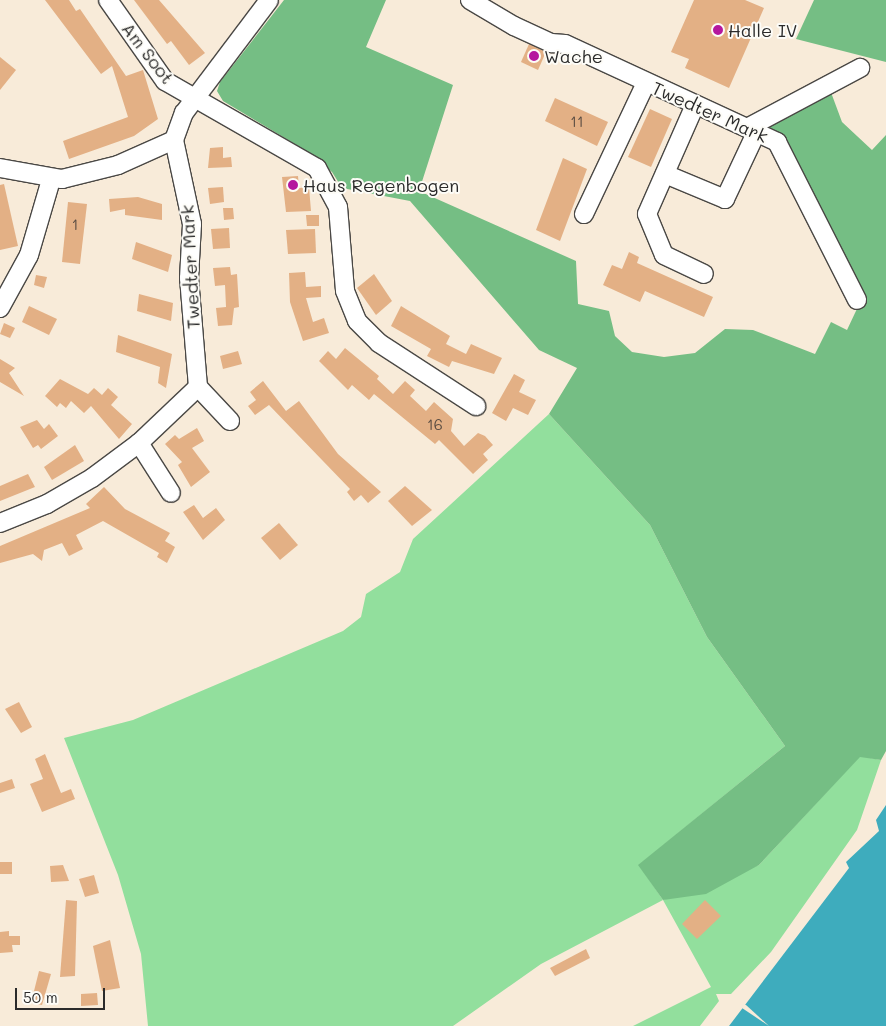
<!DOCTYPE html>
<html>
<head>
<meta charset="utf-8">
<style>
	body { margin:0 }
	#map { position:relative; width:886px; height:1026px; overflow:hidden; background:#f8ebd9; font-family:Mali,sans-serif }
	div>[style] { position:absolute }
	.green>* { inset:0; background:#92df9d }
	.forest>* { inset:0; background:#75be84 }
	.water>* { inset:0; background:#3eacbd }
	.pier>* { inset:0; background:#f8ebd9 }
	.building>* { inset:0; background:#e3b085 }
	.roads { filter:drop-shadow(1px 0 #4a4845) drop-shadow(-1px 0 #4a4845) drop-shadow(0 1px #4a4845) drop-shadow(0 -1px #4a4845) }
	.minor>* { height:18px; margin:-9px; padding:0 9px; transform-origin:9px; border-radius:9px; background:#fff }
	.dots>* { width:14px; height:14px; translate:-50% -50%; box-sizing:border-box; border:2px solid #fdfcf7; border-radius:50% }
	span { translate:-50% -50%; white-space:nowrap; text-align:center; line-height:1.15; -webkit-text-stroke:4px #fdfcf7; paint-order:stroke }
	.number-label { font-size:15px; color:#594c42 }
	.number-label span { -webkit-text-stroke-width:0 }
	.poi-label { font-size:18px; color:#2b2b2b }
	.left { translate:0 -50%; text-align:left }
	.street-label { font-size:18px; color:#2b2b2b }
	.scale { position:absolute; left:15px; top:988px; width:90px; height:22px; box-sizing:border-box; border:2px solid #2b2b2b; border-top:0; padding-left:6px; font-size:15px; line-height:18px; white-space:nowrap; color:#2b2b2b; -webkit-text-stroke:4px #fdfcf7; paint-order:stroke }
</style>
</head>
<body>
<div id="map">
	<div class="green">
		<i style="clip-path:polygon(549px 414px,650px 525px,707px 637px,785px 746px,639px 865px,663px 900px,759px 865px,860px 756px,881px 760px,857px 830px,771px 952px,731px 994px,716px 994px,719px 1001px,700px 1026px,633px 1026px,711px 987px,663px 900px,541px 964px,453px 1026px,148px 1026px,141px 954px,118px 875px,64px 738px,133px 720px,343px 631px,361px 617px,366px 594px,400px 572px,413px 539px)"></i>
	</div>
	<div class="forest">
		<i style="clip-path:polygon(284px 0,386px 0,366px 47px,453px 85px,419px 191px,576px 261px,578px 304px,609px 311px,615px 336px,632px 352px,664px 357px,695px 353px,725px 329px,753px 330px,815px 354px,831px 322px,847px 330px,863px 296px,785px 137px,767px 131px,762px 124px,829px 87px,842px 122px,872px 150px,886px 135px,886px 751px,881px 760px,860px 757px,759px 865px,706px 894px,663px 900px,638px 865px,785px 746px,707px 637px,650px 525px,549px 414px,577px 368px,539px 350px,410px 201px,342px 188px,332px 172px,308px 152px,223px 101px,217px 91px,220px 82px)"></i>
		<i style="clip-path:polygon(814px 0,886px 0,886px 62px,796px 39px)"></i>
	</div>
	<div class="water">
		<i style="clip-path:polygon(886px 805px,886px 1026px,729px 1026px,849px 868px,846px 862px,879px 831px,876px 820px)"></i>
	</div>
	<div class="pier">
		<i style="clip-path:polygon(741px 1003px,746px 1005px,769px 1026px,739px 1006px)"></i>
	</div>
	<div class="building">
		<i style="clip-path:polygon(45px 0,69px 0,76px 11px,80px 9px,126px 76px,143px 70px,158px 119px,134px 136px,69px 159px,63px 141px,128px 117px,112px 66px,101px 74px)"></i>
		<i style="clip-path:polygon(134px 0,159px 0,205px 53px,189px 65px,171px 41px,167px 44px)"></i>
		<i style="clip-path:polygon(694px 0,745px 0,764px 8px,729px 88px,685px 68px,689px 59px,671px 52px)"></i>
		<i style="clip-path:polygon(529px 44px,546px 52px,538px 70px,521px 62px)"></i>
		<i style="clip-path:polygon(0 57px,16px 70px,0 90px)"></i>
		<i style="clip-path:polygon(555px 98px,608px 122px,597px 146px,545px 121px)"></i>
		<i style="clip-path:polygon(650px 109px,672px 119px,651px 167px,628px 157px)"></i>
		<i style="clip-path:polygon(223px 147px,223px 158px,231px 157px,232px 167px,208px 168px,210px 148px)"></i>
		<i style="clip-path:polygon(563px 158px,587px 169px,560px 241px,536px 230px)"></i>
		<i style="clip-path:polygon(298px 176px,299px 188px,309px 187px,311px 211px,286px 212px,282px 177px)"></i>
		<i style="clip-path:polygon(4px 184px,18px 246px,0 250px,0 185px)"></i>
		<i style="clip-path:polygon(223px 187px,224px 202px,210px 204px,208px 188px)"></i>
		<i style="clip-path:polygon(138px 197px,162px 204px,162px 220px,125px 215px,125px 209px,110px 212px,109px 199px)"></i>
		<i style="clip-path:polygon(68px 202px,87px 204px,80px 264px,62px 262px)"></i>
		<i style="clip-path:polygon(223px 208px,233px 208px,234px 219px,224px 220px)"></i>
		<i style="clip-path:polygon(306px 215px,319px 215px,319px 226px,307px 226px)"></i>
		<i style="clip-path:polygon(229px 228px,230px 248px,213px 249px,211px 229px)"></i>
		<i style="clip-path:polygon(315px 229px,316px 253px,288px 254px,286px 230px)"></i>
		<i style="clip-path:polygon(136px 242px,172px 255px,168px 272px,132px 259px)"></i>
		<i style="clip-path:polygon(629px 252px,639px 257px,637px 263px,713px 297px,704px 317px,645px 291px,640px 302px,603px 285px,612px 265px,622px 269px)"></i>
		<i style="clip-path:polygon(230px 267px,231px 275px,237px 274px,239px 307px,234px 308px,232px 325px,218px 326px,216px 308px,226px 307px,225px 285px,215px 286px,213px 268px)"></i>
		<i style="clip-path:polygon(305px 272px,306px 287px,321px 286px,321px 297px,306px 298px,313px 322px,324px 318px,329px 333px,303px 341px,290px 302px,289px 273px)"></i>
		<i style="clip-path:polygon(374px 274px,392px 301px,376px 315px,357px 288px)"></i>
		<i style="clip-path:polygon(36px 275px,47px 277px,44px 288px,34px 285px)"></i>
		<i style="clip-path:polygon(139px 294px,173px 303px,171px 321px,137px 311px)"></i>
		<i style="clip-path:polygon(29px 306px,57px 319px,49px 335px,22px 322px)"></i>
		<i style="clip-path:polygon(401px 306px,450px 336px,446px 344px,466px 354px,471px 344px,502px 358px,494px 374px,452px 361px,449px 367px,427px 356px,431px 349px,391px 326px)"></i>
		<i style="clip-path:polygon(4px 323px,15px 328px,10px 338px,0 334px)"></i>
		<i style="clip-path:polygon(118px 335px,172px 354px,166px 388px,158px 383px,160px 367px,116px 352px)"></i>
		<i style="clip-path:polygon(345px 348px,379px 376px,377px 379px,393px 394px,405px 381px,415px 390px,410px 396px,426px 411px,434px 402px,453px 419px,451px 431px,464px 446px,478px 433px,485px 436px,493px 445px,483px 454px,488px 460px,473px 474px,439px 440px,435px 444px,374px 394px,369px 400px,352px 385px,348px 390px,319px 361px,328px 351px,336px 359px)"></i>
		<i style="clip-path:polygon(238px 351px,242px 364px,223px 369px,220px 356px)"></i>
		<i style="clip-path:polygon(0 359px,15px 368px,9px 373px,24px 396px,0 382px)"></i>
		<i style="clip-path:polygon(514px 374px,525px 380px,519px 392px,536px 400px,528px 415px,513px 408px,506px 421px,492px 413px)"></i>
		<i style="clip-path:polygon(60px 379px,88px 394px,94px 388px,102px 395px,108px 388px,118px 397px,111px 405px,132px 424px,119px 439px,91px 406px,84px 413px,71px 401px,66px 408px,60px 403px,57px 407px,45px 396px)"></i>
		<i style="clip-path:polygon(263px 381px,286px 411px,299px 401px,338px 454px,381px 492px,368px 503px,361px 495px,354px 501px,347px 492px,350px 489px,269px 405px,255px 415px,248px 406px,256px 400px,250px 392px)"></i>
		<i style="clip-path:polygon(37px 420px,44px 429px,49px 424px,58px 436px,41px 449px,38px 445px,33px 448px,20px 427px)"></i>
		<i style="clip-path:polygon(197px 428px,204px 441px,192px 448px,210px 472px,191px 487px,178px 465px,182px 462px,165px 444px,175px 435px,179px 439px)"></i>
		<i style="clip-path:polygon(75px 445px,84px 461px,52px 480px,44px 467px)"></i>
		<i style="clip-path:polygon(28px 474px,35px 487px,0 501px,0 486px)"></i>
		<i style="clip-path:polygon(405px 486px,432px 510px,412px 526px,388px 501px)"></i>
		<i style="clip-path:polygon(104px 487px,125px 509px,170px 533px,165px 541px,175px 547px,167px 563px,157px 557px,159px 553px,103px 521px,76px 535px,83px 549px,69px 556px,62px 543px,44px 550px,42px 561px,33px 554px,0 563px,0 546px,90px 508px,86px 504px)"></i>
		<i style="clip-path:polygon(194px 505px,203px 518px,216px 508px,225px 520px,203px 540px,183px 512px)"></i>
		<i style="clip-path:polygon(279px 523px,298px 545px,280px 560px,261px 538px)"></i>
		<i style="clip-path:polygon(19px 702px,32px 727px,21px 733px,5px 709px)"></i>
		<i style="clip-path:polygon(45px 754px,61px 793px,71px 789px,75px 799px,42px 812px,30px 784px,43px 779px,35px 759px)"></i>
		<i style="clip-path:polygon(12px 779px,15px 788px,0 793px,0 783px)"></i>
		<i style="clip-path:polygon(0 862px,12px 862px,12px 874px,0 874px)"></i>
		<i style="clip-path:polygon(63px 865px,69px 881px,51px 882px,50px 866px)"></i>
		<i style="clip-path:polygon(94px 875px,99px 893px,85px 897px,79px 879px)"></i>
		<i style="clip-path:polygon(66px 900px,77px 901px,75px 976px,60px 977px)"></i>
		<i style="clip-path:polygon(705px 900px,721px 916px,697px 939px,682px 924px)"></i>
		<i style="clip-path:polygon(9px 931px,9px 936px,20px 936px,20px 945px,12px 945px,13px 952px,0 953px,0 932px)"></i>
		<i style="clip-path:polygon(110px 940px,120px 988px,102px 991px,93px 946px)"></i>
		<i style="clip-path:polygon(586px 949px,590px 958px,555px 976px,550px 968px)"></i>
		<i style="clip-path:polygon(39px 971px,51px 974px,42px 1005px,31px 1003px)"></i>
		<i style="clip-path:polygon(97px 993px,98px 1005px,81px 1006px,81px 994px)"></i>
	</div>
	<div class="roads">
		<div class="minor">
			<i style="left:108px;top:0;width:99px;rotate:54.9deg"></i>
			<i style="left:165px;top:81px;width:175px;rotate:29.8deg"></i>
			<i style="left:317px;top:168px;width:44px;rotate:61.7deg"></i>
			<i style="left:338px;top:207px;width:84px;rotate:85.2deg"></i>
			<i style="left:345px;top:291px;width:32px;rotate:68deg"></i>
			<i style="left:357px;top:321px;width:31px;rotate:45deg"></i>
			<i style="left:379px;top:343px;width:116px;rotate:33deg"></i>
			<i style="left:470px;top:0;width:51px;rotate:30.6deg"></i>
			<i style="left:514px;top:26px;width:41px;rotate:24.7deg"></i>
			<i style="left:551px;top:43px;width:14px;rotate:4deg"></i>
			<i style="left:565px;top:44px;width:234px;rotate:24.8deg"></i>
			<i style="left:777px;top:142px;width:177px;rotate:63.1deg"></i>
			<i style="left:695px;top:105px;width:119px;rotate:113.8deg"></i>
			<i style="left:647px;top:214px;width:44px;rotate:67.5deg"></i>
			<i style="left:664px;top:255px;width:44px;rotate:25.4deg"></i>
			<i style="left:749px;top:127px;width:126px;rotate:-28deg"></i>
			<i style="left:0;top:168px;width:63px;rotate:10.1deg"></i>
			<i style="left:62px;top:179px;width:58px;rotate:-14deg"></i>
			<i style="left:118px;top:165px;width:61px;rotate:-24.1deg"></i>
			<i style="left:665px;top:174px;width:65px;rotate:22.6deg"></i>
			<i style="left:725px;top:199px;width:73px;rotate:-64.8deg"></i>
			<i style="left:584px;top:214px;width:145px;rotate:-64.7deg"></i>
			<i style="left:0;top:308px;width:60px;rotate:-61.3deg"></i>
			<i style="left:29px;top:255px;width:78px;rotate:-73.7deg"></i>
			<i style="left:230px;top:421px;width:47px;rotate:-133.3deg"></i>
			<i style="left:198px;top:387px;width:109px;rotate:-94.7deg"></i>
			<i style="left:189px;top:278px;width:54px;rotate:-86.8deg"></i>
			<i style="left:192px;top:224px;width:86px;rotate:-102.1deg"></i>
			<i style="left:174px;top:140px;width:29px;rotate:-70deg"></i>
			<i style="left:184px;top:113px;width:141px;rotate:-53deg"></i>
			<i style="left:139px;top:443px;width:59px;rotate:57.4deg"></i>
			<i style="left:0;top:523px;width:51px;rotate:-22deg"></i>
			<i style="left:47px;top:504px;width:52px;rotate:-30deg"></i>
			<i style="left:92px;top:478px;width:59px;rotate:-36.7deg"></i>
			<i style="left:139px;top:443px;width:81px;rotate:-43.5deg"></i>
		</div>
	</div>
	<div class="dots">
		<i style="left:718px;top:30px;background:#b5179e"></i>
		<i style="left:534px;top:56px;background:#b5179e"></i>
		<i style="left:293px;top:185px;background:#b5179e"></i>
	</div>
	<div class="number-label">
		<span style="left:577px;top:122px">11</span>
		<span style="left:75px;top:225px">1</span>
		<span style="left:435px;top:425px">16</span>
	</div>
	<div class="poi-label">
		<span class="left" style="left:728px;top:30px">Halle IV</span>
		<span class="left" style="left:544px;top:56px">Wache</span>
		<span class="left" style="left:303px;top:185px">Haus Regenbogen</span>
	</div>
	<div class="street-label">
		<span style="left:148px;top:53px;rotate:52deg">Am Soot</span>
		<span style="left:710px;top:112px;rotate:24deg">Twedter Mark</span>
		<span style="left:190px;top:267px;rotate:-93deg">Twedter Mark</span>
	</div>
	<div class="scale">50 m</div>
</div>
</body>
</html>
